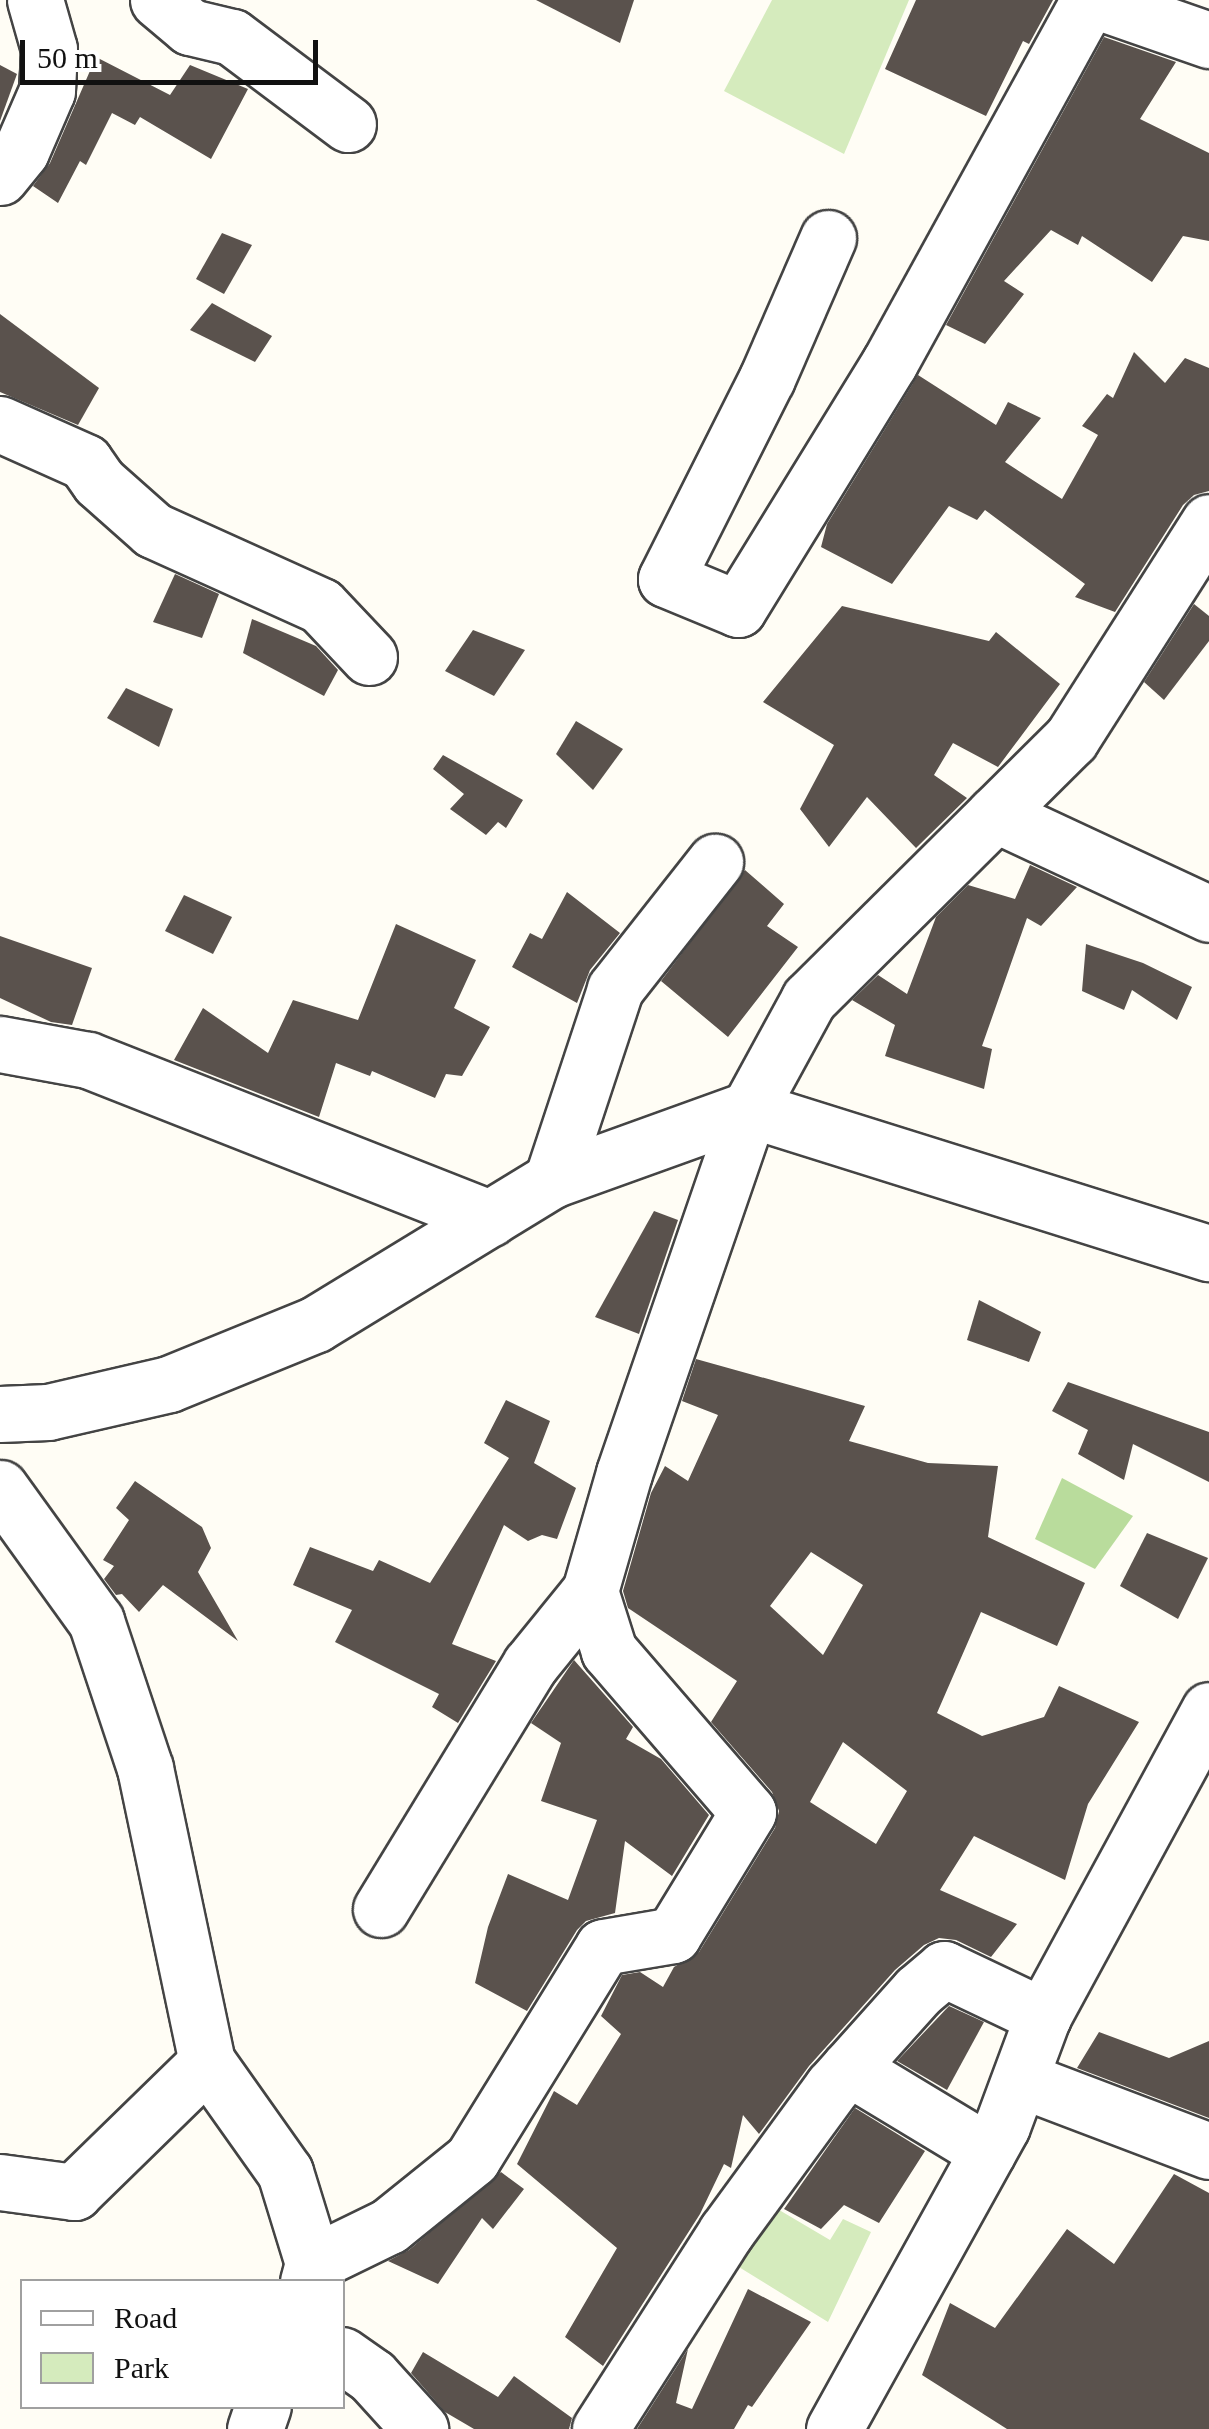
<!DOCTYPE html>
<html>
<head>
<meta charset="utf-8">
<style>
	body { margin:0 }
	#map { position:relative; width:1209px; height:2429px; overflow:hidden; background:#fffdf5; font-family:Georgia,serif }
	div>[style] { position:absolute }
	.green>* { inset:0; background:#d5ebbd }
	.forest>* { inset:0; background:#b9dc9c }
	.building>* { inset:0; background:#5a524d }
	.roads { filter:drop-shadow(2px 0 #444) drop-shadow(-2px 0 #444) drop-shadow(0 2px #444) drop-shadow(0 -2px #444) }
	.minor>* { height:55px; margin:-27.5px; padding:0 27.5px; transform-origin:27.5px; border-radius:27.5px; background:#fff }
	span { translate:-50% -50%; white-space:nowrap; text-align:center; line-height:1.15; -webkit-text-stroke:10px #fff; paint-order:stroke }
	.legend { position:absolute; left:20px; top:2279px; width:325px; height:130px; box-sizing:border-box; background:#fff; border:2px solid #a0a0a0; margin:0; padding:12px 18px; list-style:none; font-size:30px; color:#111 }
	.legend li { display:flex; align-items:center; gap:20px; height:50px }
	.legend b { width:50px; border:2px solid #a0a0a0 }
	.scale { position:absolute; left:20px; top:40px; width:298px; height:45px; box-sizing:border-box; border:5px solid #111; border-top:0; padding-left:12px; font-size:30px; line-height:35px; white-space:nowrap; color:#111; -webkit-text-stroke:8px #fff; paint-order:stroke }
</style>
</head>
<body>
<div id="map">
	<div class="green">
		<i style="clip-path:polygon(772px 0,909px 0,844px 154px,724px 91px)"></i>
		<i style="clip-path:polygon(769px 2204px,830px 2240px,843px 2219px,871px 2232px,828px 2322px,734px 2264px)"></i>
	</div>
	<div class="forest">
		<i style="clip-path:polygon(1062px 1478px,1133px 1516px,1095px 1569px,1035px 1539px)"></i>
	</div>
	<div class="building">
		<i style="clip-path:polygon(536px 0,634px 0,620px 43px)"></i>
		<i style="clip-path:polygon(916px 0,1053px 0,1029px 44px,1023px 41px,986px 116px,885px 69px)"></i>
		<i style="clip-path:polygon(1104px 37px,1176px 62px,1140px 119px,1209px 153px,1209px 241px,1183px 236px,1152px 282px,1082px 236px,1078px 245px,1051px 230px,1004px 281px,1024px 294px,985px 344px,946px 325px)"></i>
		<i style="clip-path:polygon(96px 57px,170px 95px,190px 65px,248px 89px,211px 159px,140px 117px,135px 125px,112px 113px,86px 165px,80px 161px,58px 203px,33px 186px,50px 163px)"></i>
		<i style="clip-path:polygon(0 65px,17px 74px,0 121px)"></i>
		<i style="clip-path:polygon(222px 233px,252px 245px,224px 294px,196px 279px)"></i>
		<i style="clip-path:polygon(212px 303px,272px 336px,255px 362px,190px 330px)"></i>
		<i style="clip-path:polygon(0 314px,99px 388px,78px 425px,0 392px)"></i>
		<i style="clip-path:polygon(1134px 352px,1165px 383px,1185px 358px,1209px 368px,1209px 491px,1194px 495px,1183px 505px,1115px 612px,1075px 597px,1085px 584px,985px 510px,977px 520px,949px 506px,892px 584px,821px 547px,827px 524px,918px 375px,996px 425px,1008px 402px,1041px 418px,1005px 462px,1062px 499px,1098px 435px,1082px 426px,1107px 394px,1113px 398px)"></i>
		<i style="clip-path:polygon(175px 574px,219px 594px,202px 638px,153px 622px)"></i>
		<i style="clip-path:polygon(1194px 604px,1209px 616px,1209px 641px,1164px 700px,1144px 682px)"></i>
		<i style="clip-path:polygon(842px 606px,989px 641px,996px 632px,1060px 684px,998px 767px,953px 743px,934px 775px,967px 798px,916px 848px,867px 797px,829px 847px,800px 809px,834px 745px,763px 702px)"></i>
		<i style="clip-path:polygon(252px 619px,316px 646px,338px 670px,324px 696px,243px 653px)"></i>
		<i style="clip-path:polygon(473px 630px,525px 650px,494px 696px,445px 671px)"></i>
		<i style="clip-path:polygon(126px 688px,173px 709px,159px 747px,107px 718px)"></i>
		<i style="clip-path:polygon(576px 721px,623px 749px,593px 790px,556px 754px)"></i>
		<i style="clip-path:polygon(443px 755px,523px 800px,506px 828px,498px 822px,486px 835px,450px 809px,464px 794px,433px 769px)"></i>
		<i style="clip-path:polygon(1030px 865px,1077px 887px,1041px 926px,1027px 918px,982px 1046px,992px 1049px,984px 1089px,885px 1056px,895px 1025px,852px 1000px,878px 975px,907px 994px,936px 917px,968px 885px,1015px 899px)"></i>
		<i style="clip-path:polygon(745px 870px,784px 904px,767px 926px,798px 947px,728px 1037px,661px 981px)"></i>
		<i style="clip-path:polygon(567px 892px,620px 933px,590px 970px,577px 1003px,512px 967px,530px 933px,542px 939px)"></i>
		<i style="clip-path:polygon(184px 895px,232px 917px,213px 954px,165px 931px)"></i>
		<i style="clip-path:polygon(396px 924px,476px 960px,454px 1008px,490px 1027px,462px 1076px,446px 1074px,435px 1098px,372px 1071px,370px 1076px,336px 1063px,319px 1117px,174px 1060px,203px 1008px,268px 1053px,293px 1000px,358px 1020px)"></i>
		<i style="clip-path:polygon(0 936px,92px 968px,72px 1025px,51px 1022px,0 998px)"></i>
		<i style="clip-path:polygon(1086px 944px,1143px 963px,1192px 987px,1177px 1020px,1132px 990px,1124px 1010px,1082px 991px)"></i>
		<i style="clip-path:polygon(654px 1211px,678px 1220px,639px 1334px,595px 1317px)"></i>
		<i style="clip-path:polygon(979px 1300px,1041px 1332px,1029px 1362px,967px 1340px)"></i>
		<i style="clip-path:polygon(evenodd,696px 1359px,865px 1406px,849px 1441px,928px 1463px,998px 1466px,988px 1537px,1085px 1583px,1057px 1646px,981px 1612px,937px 1713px,982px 1736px,1044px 1717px,1059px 1686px,1139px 1722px,1088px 1804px,1065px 1880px,974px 1836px,940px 1890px,1017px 1924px,991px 1957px,956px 1940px,939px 1938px,924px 1945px,895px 1970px,809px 2066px,759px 2134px,743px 2115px,731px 2168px,724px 2164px,700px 2214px,603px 2366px,565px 2337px,617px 2248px,517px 2164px,554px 2091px,577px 2105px,621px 2034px,601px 2016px,622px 1975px,640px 1972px,663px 1987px,674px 1967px,699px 1952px,775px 1828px,779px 1811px,772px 1792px,711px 1722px,737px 1681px,628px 1608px,623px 1591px,651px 1493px,665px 1466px,688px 1481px,718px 1415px,682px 1401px,696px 1359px,811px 1552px,863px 1585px,823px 1655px,770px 1606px,811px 1552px,696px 1359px,843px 1742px,907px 1791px,876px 1844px,810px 1802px,843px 1742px)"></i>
		<i style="clip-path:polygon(1068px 1382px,1209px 1432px,1209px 1482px,1133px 1444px,1124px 1480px,1078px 1454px,1088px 1430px,1052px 1411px)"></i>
		<i style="clip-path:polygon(506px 1400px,550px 1421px,534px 1463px,576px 1488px,557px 1539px,542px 1535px,528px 1541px,504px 1525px,452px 1644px,496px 1661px,458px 1723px,432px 1707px,439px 1694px,335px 1642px,352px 1610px,293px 1585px,310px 1547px,373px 1571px,379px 1560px,430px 1583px,509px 1458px,484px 1443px)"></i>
		<i style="clip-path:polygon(135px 1481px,202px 1527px,211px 1548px,198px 1572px,238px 1641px,163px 1585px,139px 1612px,122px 1594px,116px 1595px,104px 1579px,114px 1566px,103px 1560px,129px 1520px,116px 1508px)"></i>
		<i style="clip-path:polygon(1147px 1533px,1208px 1558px,1178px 1619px,1120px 1586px)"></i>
		<i style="clip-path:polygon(574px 1660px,633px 1727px,626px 1739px,661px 1759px,709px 1815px,672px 1876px,625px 1841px,615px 1913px,586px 1921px,577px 1930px,527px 2011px,475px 1983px,488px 1927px,508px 1874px,568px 1900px,597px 1820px,541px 1801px,561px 1743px,531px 1723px)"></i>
		<i style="clip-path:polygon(949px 2006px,984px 2022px,947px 2090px,897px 2061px)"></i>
		<i style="clip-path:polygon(1099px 2032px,1169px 2058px,1209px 2041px,1209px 2118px,1077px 2068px)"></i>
		<i style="clip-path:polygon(855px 2108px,925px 2151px,879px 2223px,844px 2205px,821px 2229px,784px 2209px)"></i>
		<i style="clip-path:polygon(501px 2172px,524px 2189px,493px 2229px,482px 2218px,438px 2284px,388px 2261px,409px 2250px)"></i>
		<i style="clip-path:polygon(1174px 2174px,1209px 2193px,1209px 2429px,1007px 2429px,922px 2375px,950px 2303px,995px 2328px,1067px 2229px,1114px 2264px)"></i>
		<i style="clip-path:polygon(748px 2289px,811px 2322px,752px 2407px,748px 2405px,734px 2429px,637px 2429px,688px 2349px,676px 2403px,692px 2409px)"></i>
		<i style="clip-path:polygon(423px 2352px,498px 2397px,514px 2376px,572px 2418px,569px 2429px,474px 2429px,445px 2412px,411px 2373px)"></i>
	</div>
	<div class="roads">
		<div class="minor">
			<i style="left:158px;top:0;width:42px;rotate:40.2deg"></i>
			<i style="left:190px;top:27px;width:43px;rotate:13.4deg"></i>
			<i style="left:232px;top:37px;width:145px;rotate:36.9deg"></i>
			<i style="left:1094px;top:0;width:122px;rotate:19.2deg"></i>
			<i style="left:0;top:177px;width:33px;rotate:-51deg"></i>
			<i style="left:21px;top:151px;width:65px;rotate:-66.6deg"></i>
			<i style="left:47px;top:91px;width:42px;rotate:-87.3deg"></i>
			<i style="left:49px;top:49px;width:51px;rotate:-105.9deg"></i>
			<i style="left:828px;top:238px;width:153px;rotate:113.5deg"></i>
			<i style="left:767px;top:378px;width:225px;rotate:116.7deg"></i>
			<i style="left:666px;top:579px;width:78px;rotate:22.6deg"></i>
			<i style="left:738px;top:609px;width:290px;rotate:-58.4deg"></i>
			<i style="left:890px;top:362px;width:413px;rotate:-61.2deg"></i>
			<i style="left:0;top:424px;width:93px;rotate:24.1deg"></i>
			<i style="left:85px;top:462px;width:24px;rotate:55deg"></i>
			<i style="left:99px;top:482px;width:72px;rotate:41.6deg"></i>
			<i style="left:153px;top:530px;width:184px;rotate:24.3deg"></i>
			<i style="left:321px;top:606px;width:70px;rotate:46.7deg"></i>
			<i style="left:995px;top:814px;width:236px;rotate:25deg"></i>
			<i style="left:0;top:1044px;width:89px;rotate:10.3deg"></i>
			<i style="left:88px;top:1060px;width:432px;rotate:21.5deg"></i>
			<i style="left:552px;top:1180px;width:201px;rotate:-71.7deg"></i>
			<i style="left:615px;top:989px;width:162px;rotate:-51.8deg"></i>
			<i style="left:0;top:1414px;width:48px;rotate:-2.4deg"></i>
			<i style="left:48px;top:1412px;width:124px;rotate:-13deg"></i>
			<i style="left:169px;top:1384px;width:159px;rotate:-22.2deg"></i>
			<i style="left:316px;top:1324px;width:276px;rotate:-31.4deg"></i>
			<i style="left:552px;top:1180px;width:209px;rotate:-19.8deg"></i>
			<i style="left:749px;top:1109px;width:482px;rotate:17.4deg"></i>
			<i style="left:0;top:1488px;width:164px;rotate:54.2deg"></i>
			<i style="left:96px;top:1621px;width:155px;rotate:71.6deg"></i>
			<i style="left:145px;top:1768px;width:300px;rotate:78.1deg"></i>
			<i style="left:207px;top:2062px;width:135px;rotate:54.7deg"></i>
			<i style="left:285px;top:2172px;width:95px;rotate:72.9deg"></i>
			<i style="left:313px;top:2263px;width:20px;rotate:105deg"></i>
			<i style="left:381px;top:1909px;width:286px;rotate:-58.6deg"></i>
			<i style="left:530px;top:1665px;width:95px;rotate:-51deg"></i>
			<i style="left:849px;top:2068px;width:162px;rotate:31.1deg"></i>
			<i style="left:1022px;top:2080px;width:200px;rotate:20.8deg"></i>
			<i style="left:0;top:2182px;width:75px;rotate:7.7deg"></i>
			<i style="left:74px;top:2192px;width:186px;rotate:-44.3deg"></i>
			<i style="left:313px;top:2263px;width:85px;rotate:-26deg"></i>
			<i style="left:389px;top:2226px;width:107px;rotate:-38.9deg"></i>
			<i style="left:472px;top:2159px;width:249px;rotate:-58.3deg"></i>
			<i style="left:603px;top:1947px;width:71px;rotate:-9.7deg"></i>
			<i style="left:673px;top:1935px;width:144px;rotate:-58.6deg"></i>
			<i style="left:748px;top:1812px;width:213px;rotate:-130.8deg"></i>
			<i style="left:609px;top:1651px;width:63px;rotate:-107.6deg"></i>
			<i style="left:590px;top:1591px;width:123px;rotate:-73.9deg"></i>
			<i style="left:624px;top:1473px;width:385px;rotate:-71deg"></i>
			<i style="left:749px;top:1109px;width:125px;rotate:-61.4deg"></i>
			<i style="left:809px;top:999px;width:369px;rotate:-44.8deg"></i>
			<i style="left:1071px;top:739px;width:257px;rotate:-57.5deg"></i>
			<i style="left:342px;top:2355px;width:37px;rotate:35deg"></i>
			<i style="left:372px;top:2376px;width:72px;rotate:47.8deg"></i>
			<i style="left:255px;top:2429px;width:24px;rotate:-71deg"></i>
			<i style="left:600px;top:2429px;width:234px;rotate:-57.4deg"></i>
			<i style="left:726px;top:2232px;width:180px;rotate:-53.8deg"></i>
			<i style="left:832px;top:2087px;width:129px;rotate:-48.1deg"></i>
			<i style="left:918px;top:1991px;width:34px;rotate:-40deg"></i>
			<i style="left:944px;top:1969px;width:110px;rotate:25.4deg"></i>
			<i style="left:834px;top:2429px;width:346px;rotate:-61deg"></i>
			<i style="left:1002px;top:2126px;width:117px;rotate:-69.6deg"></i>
			<i style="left:1043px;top:2016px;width:348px;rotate:-61.5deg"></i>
		</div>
	</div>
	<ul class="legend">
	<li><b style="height:12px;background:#fff"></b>Road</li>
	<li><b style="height:28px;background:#d5ebbd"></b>Park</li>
	</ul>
	<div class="scale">50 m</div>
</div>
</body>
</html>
